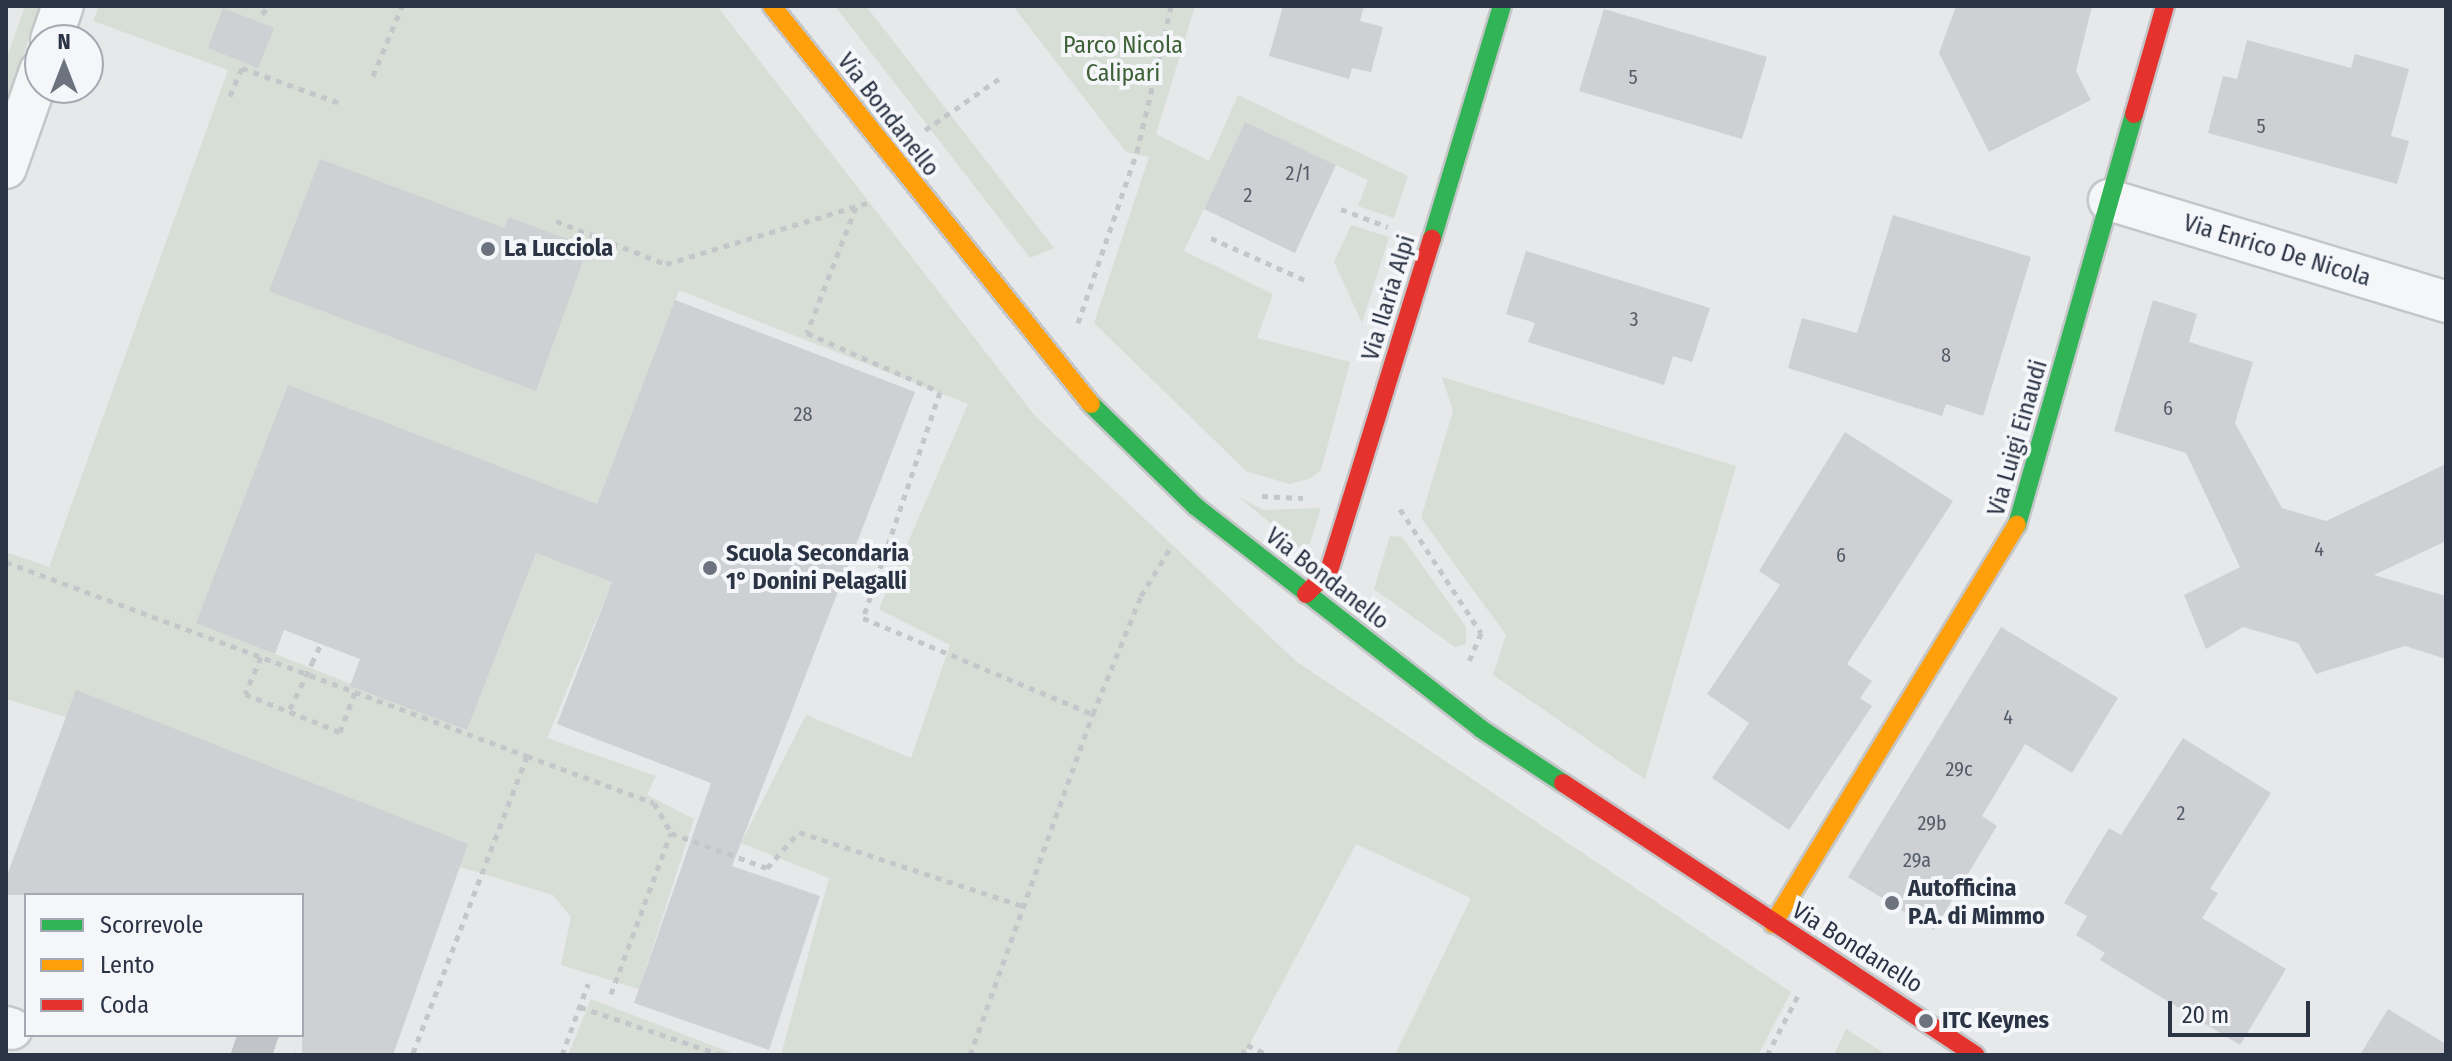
<!DOCTYPE html>
<html>
<head>
<meta charset="utf-8">
<style>
	body { margin:0 }
	#map { position:relative; width:2452px; height:1061px; overflow:hidden; background:#e6e8ea; font-family:"Fira Sans Condensed",sans-serif }
	div>[style] { position:absolute }
	.green>* { inset:0; background:#d6ded6 }
	.building>* { inset:0; background:#ced0d3 }
	.street-tunnel>* { height:40px; margin-top:-20px; transform-origin:0; background:repeating-linear-gradient(90deg,#c1c4c9 0 40px,transparent 0 60px) }
	.path>* { height:5px; margin-top:-2.5px; transform-origin:0; background:repeating-linear-gradient(90deg,#c5c6ca 0 6px,transparent 0 12px) }
	.roads { filter:drop-shadow(2px 0 #c4c6c8) drop-shadow(-2px 0 #c4c6c8) drop-shadow(0 2px #c4c6c8) drop-shadow(0 -2px #c4c6c8) }
	.street>* { height:40px; margin:-20px; padding:0 20px; transform-origin:20px; border-radius:20px; background:#f5f6f7 }
	.fast>* { height:18px; margin:-9px; padding:0 9px; transform-origin:9px; border-radius:9px; background:#30b455 }
	.slow>* { height:18px; margin:-9px; padding:0 9px; transform-origin:9px; border-radius:9px; background:#ff9f0a }
	.jam>* { height:18px; margin:-9px; padding:0 9px; transform-origin:9px; border-radius:9px; background:#e5322d }
	.path-bridge>* { height:5px; margin-top:-2.5px; transform-origin:0; background:repeating-linear-gradient(90deg,#c5c6ca 0 6px,transparent 0 12px) }
	.dots>* { width:22px; height:22px; translate:-50% -50%; box-sizing:border-box; border:4px solid #f4f6f9; border-radius:50% }
	span { translate:-50% -50%; white-space:nowrap; text-align:center; line-height:1.15; -webkit-text-stroke:8px #f4f6f9; paint-order:stroke }
	.number-label { font-size:20px; color:#545c69 }
	.number-label span { -webkit-text-stroke-width:0 }
	.park-label { font-size:24px; color:#3f6138 }
	.street-label { font-size:24px; color:#2b3445 }
	.poi-label { font-size:24px; color:#2b3445; font-weight:700 }
	.left { translate:0 -50%; text-align:left }
	.frame { position:absolute; inset:0; border:8px solid #2b3445; pointer-events:none }
	.legend { position:absolute; left:24px; top:893px; width:280px; height:144px; box-sizing:border-box; background:#f4f6f9; border:2px solid #a4a8b1; margin:0; padding:10px 14px; list-style:none; font-size:24px; color:#2b3445 }
	.legend li { display:flex; align-items:center; gap:16px; height:40px }
	.legend b { width:40px; border:2px solid #a4a8b1 }
	.north { position:absolute; left:24px; top:24px; width:80px; height:80px; box-sizing:border-box; background:#f4f6f9; border:2px solid #a4a8b1; border-radius:50%; rotate:0deg; font-size:22px; font-weight:700; line-height:32px; text-align:center; color:#2b3445 }
	.north::after { content:''; display:block; margin:auto; width:28px; height:36px; background:#6c737f; clip-path:polygon(50% 0,100% 100%,50% 72%,0 100%) }
	.scale { position:absolute; left:2168px; top:1001px; width:142px; height:36px; box-sizing:border-box; border:4px solid #2b3445; border-top:0; padding-left:10px; font-size:24px; line-height:28px; white-space:nowrap; color:#2b3445; -webkit-text-stroke:6px #f4f6f9; paint-order:stroke }
</style>
</head>
<body>
<div id="map">
	<div class="green">
		<i style="clip-path:polygon(25px 6px,40px 6px,6px 106px,6px 60px)"></i>
		<i style="clip-path:polygon(99px 6px,717px 6px,1035px 416px,1297px 662px,1791px 992px,1758px 1055px,1395px 1055px,1471px 898px,1356px 844px,1244px 1055px,781px 1055px,829px 878px,741px 843px,806px 715px,911px 758px,950px 645px,879px 609px,968px 404px,679px 290px,597px 504px,288px 386px,197px 623px,467px 730px,536px 553px,612px 582px,547px 738px,656px 776px,647px 795px,694px 819px,639px 989px,561px 965px,571px 917px,553px 895px,460px 867px,467px 844px,77px 691px,66px 717px,6px 699px,6px 552px,49px 567px,228px 70px,93px 21px)"></i>
		<i style="clip-path:polygon(835px 6px,866px 6px,1054px 248px,1030px 258px)"></i>
		<i style="clip-path:polygon(1013px 6px,1195px 6px,1156px 134px,1209px 161px,1238px 95px,1408px 176px,1394px 218px,1358px 206px,1368px 180px,1245px 122px,1184px 251px,1273px 294px,1257px 338px,1350px 362px,1321px 470px,1309px 479px,1289px 484px,1246px 471px,1094px 323px,1149px 157px,1126px 152px)"></i>
		<i style="clip-path:polygon(1351px 225px,1389px 237px,1362px 323px,1334px 262px)"></i>
		<i style="clip-path:polygon(1442px 377px,1736px 466px,1645px 779px,1493px 675px,1506px 635px,1421px 518px,1453px 411px)"></i>
		<i style="clip-path:polygon(1239px 497px,1263px 510px,1321px 508px,1310px 543px,1299px 547px)"></i>
		<i style="clip-path:polygon(1390px 536px,1402px 537px,1466px 627px,1466px 644px,1455px 647px,1374px 589px)"></i>
		<i style="clip-path:polygon(591px 999px,737px 1055px,568px 1055px)"></i>
		<i style="clip-path:polygon(1846px 1029px,1887px 1055px,1834px 1055px)"></i>
	</div>
	<div class="building">
		<i style="clip-path:polygon(1283px 6px,1364px 6px,1360px 21px,1383px 27px,1371px 72px,1352px 68px,1349px 79px,1269px 56px)"></i>
		<i style="clip-path:polygon(1956px 6px,2092px 6px,2076px 71px,2091px 100px,1989px 152px,1939px 53px)"></i>
		<i style="clip-path:polygon(223px 8px,274px 28px,258px 68px,208px 48px)"></i>
		<i style="clip-path:polygon(1604px 9px,1767px 57px,1742px 139px,1579px 91px)"></i>
		<i style="clip-path:polygon(2247px 40px,2351px 68px,2355px 54px,2409px 69px,2391px 136px,2409px 141px,2397px 184px,2208px 133px,2223px 76px,2237px 79px)"></i>
		<i style="clip-path:polygon(1245px 122px,1336px 165px,1295px 253px,1204px 209px)"></i>
		<i style="clip-path:polygon(320px 159px,504px 228px,509px 217px,588px 247px,536px 391px,269px 291px)"></i>
		<i style="clip-path:polygon(1893px 215px,2031px 257px,1983px 416px,1946px 404px,1942px 416px,1788px 368px,1802px 318px,1857px 333px)"></i>
		<i style="clip-path:polygon(1526px 251px,1710px 308px,1692px 362px,1673px 356px,1664px 385px,1528px 342px,1535px 323px,1506px 314px)"></i>
		<i style="clip-path:polygon(675px 300px,915px 392px,732px 866px,820px 896px,769px 1050px,634px 1003px,711px 783px,557px 724px,612px 582px,536px 553px,467px 730px,350px 686px,360px 659px,284px 630px,275px 654px,196px 623px,288px 385px,597px 504px)"></i>
		<i style="clip-path:polygon(2153px 300px,2197px 314px,2189px 342px,2253px 362px,2235px 423px,2282px 508px,2326px 521px,2446px 464px,2446px 541px,2374px 575px,2446px 596px,2446px 659px,2405px 646px,2316px 674px,2298px 643px,2243px 627px,2206px 649px,2184px 595px,2240px 567px,2186px 453px,2114px 431px)"></i>
		<i style="clip-path:polygon(1845px 432px,1953px 501px,1847px 664px,1872px 681px,1860px 698px,1872px 706px,1789px 830px,1712px 778px,1749px 723px,1707px 694px,1780px 585px,1759px 571px)"></i>
		<i style="clip-path:polygon(2001px 627px,2118px 698px,2072px 773px,2025px 744px,1982px 816px,1997px 826px,1934px 930px,1848px 877px)"></i>
		<i style="clip-path:polygon(76px 690px,468px 844px,393px 1055px,302px 1055px,302px 895px,6px 895px,6px 878px)"></i>
		<i style="clip-path:polygon(2183px 738px,2271px 793px,2210px 889px,2218px 893px,2202px 918px,2286px 969px,2240px 1045px,2100px 960px,2105px 953px,2076px 935px,2087px 916px,2064px 903px,2109px 828px,2121px 835px)"></i>
		<i style="clip-path:polygon(2388px 1009px,2446px 1044px,2446px 1055px,2360px 1055px)"></i>
	</div>
	<div class="street-tunnel">
		<i style="left:237px;top:1035px;width:60px;rotate:19.3deg"></i>
	</div>
	<div class="path">
		<i style="left:262px;top:14px;width:11px;rotate:-49deg"></i>
		<i style="left:242px;top:68px;width:104px;rotate:19.7deg"></i>
		<i style="left:373px;top:76px;width:76px;rotate:-67.5deg"></i>
		<i style="left:230px;top:96px;width:36px;rotate:-67deg"></i>
		<i style="left:925px;top:130px;width:91px;rotate:-34.7deg"></i>
		<i style="left:856px;top:207px;width:135px;rotate:111.3deg"></i>
		<i style="left:807px;top:333px;width:145px;rotate:23.9deg"></i>
		<i style="left:940px;top:392px;width:239px;rotate:108.8deg"></i>
		<i style="left:863px;top:618px;width:249px;rotate:22.7deg"></i>
		<i style="left:1341px;top:209px;width:50px;rotate:21deg"></i>
		<i style="left:556px;top:221px;width:118px;rotate:21.4deg"></i>
		<i style="left:666px;top:264px;width:213px;rotate:-16.9deg"></i>
		<i style="left:1211px;top:238px;width:105px;rotate:24.1deg"></i>
		<i style="left:1078px;top:323px;width:181px;rotate:-71deg"></i>
		<i style="left:1137px;top:152px;width:150px;rotate:-76.9deg"></i>
		<i style="left:1262px;top:496px;width:41px;rotate:2.8deg"></i>
		<i style="left:1400px;top:509px;width:148px;rotate:56.8deg"></i>
		<i style="left:1481px;top:633px;width:30px;rotate:113deg"></i>
		<i style="left:6px;top:562px;width:556px;rotate:20.42deg"></i>
		<i style="left:527px;top:756px;width:320px;rotate:111deg"></i>
		<i style="left:261px;top:657px;width:40px;rotate:113.4deg"></i>
		<i style="left:245px;top:694px;width:102px;rotate:21.8deg"></i>
		<i style="left:340px;top:732px;width:43px;rotate:-69.4deg"></i>
		<i style="left:312px;top:663px;width:21px;rotate:-65deg"></i>
		<i style="left:527px;top:756px;width:135px;rotate:20.3deg"></i>
		<i style="left:654px;top:803px;width:34px;rotate:60deg"></i>
		<i style="left:611px;top:994px;width:172px;rotate:-69.6deg"></i>
		<i style="left:671px;top:833px;width:102px;rotate:20deg"></i>
		<i style="left:767px;top:868px;width:48px;rotate:-48.4deg"></i>
		<i style="left:799px;top:832px;width:236px;rotate:18.3deg"></i>
		<i style="left:580px;top:1007px;width:150px;rotate:18.7deg"></i>
		<i style="left:562px;top:1055px;width:76px;rotate:-69.9deg"></i>
		<i style="left:970px;top:1055px;width:363px;rotate:-70.2deg"></i>
		<i style="left:1093px;top:714px;width:127px;rotate:-67.9deg"></i>
		<i style="left:1141px;top:596px;width:60px;rotate:-58.7deg"></i>
		<i style="left:1242px;top:1055px;width:11px;rotate:-63deg"></i>
		<i style="left:1247px;top:1045px;width:23px;rotate:25deg"></i>
		<i style="left:1767px;top:1055px;width:71px;rotate:-62.4deg"></i>
	</div>
	<div class="roads">
		<div class="street">
			<i style="left:51px;top:40px;width:36px;rotate:-71deg"></i>
			<i style="left:6px;top:168px;width:103px;rotate:-70.7deg"></i>
			<i style="left:2109px;top:200px;width:352px;rotate:16.8deg"></i>
			<i style="left:6px;top:1027px;width:6px;rotate:18deg"></i>
		</div>
		<div class="fast">
			<i style="left:1432px;top:239px;width:243px;rotate:-73.3deg"></i>
			<i style="left:1091px;top:404px;width:146px;rotate:44.4deg"></i>
			<i style="left:1195px;top:506px;width:363px;rotate:37.9deg"></i>
			<i style="left:1481px;top:729px;width:98px;rotate:33.4deg"></i>
			<i style="left:2017px;top:525px;width:427px;rotate:-74.1deg"></i>
		</div>
		<div class="slow">
			<i style="left:772px;top:6px;width:510px;rotate:51.29deg"></i>
			<i style="left:1773px;top:924px;width:468px;rotate:-58.6deg"></i>
		</div>
		<div class="jam">
			<i style="left:2134px;top:114px;width:112px;rotate:-74deg"></i>
			<i style="left:1306px;top:594px;width:33px;rotate:-45deg"></i>
			<i style="left:1329px;top:571px;width:348px;rotate:-72.8deg"></i>
			<i style="left:1563px;top:783px;width:494px;rotate:33.4deg"></i>
		</div>
	</div>
	<div class="path-bridge">
		<i style="left:290px;top:709px;width:51px;rotate:-64.4deg"></i>
	</div>
	<div class="dots">
		<i style="left:488px;top:249px;background:#6c737f"></i>
		<i style="left:710px;top:568px;background:#6c737f"></i>
		<i style="left:1892px;top:903px;background:#6c737f"></i>
		<i style="left:1926px;top:1021px;background:#6c737f"></i>
	</div>
	<div class="number-label">
		<span style="left:1633px;top:77px">5</span>
		<span style="left:2261px;top:126px">5</span>
		<span style="left:1298px;top:173px">2/1</span>
		<span style="left:1248px;top:195px">2</span>
		<span style="left:1634px;top:319px">3</span>
		<span style="left:1946px;top:355px">8</span>
		<span style="left:2168px;top:408px">6</span>
		<span style="left:803px;top:414px">28</span>
		<span style="left:2319px;top:549px">4</span>
		<span style="left:1841px;top:555px">6</span>
		<span style="left:2008px;top:717px">4</span>
		<span style="left:1959px;top:769px">29c</span>
		<span style="left:2181px;top:813px">2</span>
		<span style="left:1932px;top:823px">29b</span>
		<span style="left:1917px;top:860px">29a</span>
	</div>
	<div class="park-label">
		<span style="left:1123px;top:60px">Parco Nicola<br>Calipari</span>
	</div>
	<div class="street-label">
		<span style="left:888px;top:115px;rotate:52deg">Via Bondanello</span>
		<span style="left:2277px;top:251px;rotate:17deg">Via Enrico De Nicola</span>
		<span style="left:1389px;top:298px;rotate:-73deg">Via Ilaria Alpi</span>
		<span style="left:2018px;top:438px;rotate:-74deg">Via Luigi Einaudi</span>
		<span style="left:1327px;top:579px;rotate:38deg">Via Bondanello</span>
		<span style="left:1857px;top:948px;rotate:32deg">Via Bondanello</span>
	</div>
	<div class="poi-label">
		<span class="left" style="left:504px;top:249px">La Lucciola</span>
		<span class="left" style="left:726px;top:568px">Scuola Secondaria<br>1° Donini Pelagalli</span>
		<span class="left" style="left:1908px;top:903px">Autofficina<br>P.A. di Mimmo</span>
		<span class="left" style="left:1942px;top:1021px">ITC Keynes</span>
	</div>
	<div class="frame"></div>
	<ul class="legend">
	<li><b style="height:10px;background:#30b455"></b>Scorrevole</li>
	<li><b style="height:10px;background:#ff9f0a"></b>Lento</li>
	<li><b style="height:10px;background:#e5322d"></b>Coda</li>
	</ul>
	<div class="north">N</div>
	<div class="scale">20 m</div>
</div>
</body>
</html>
